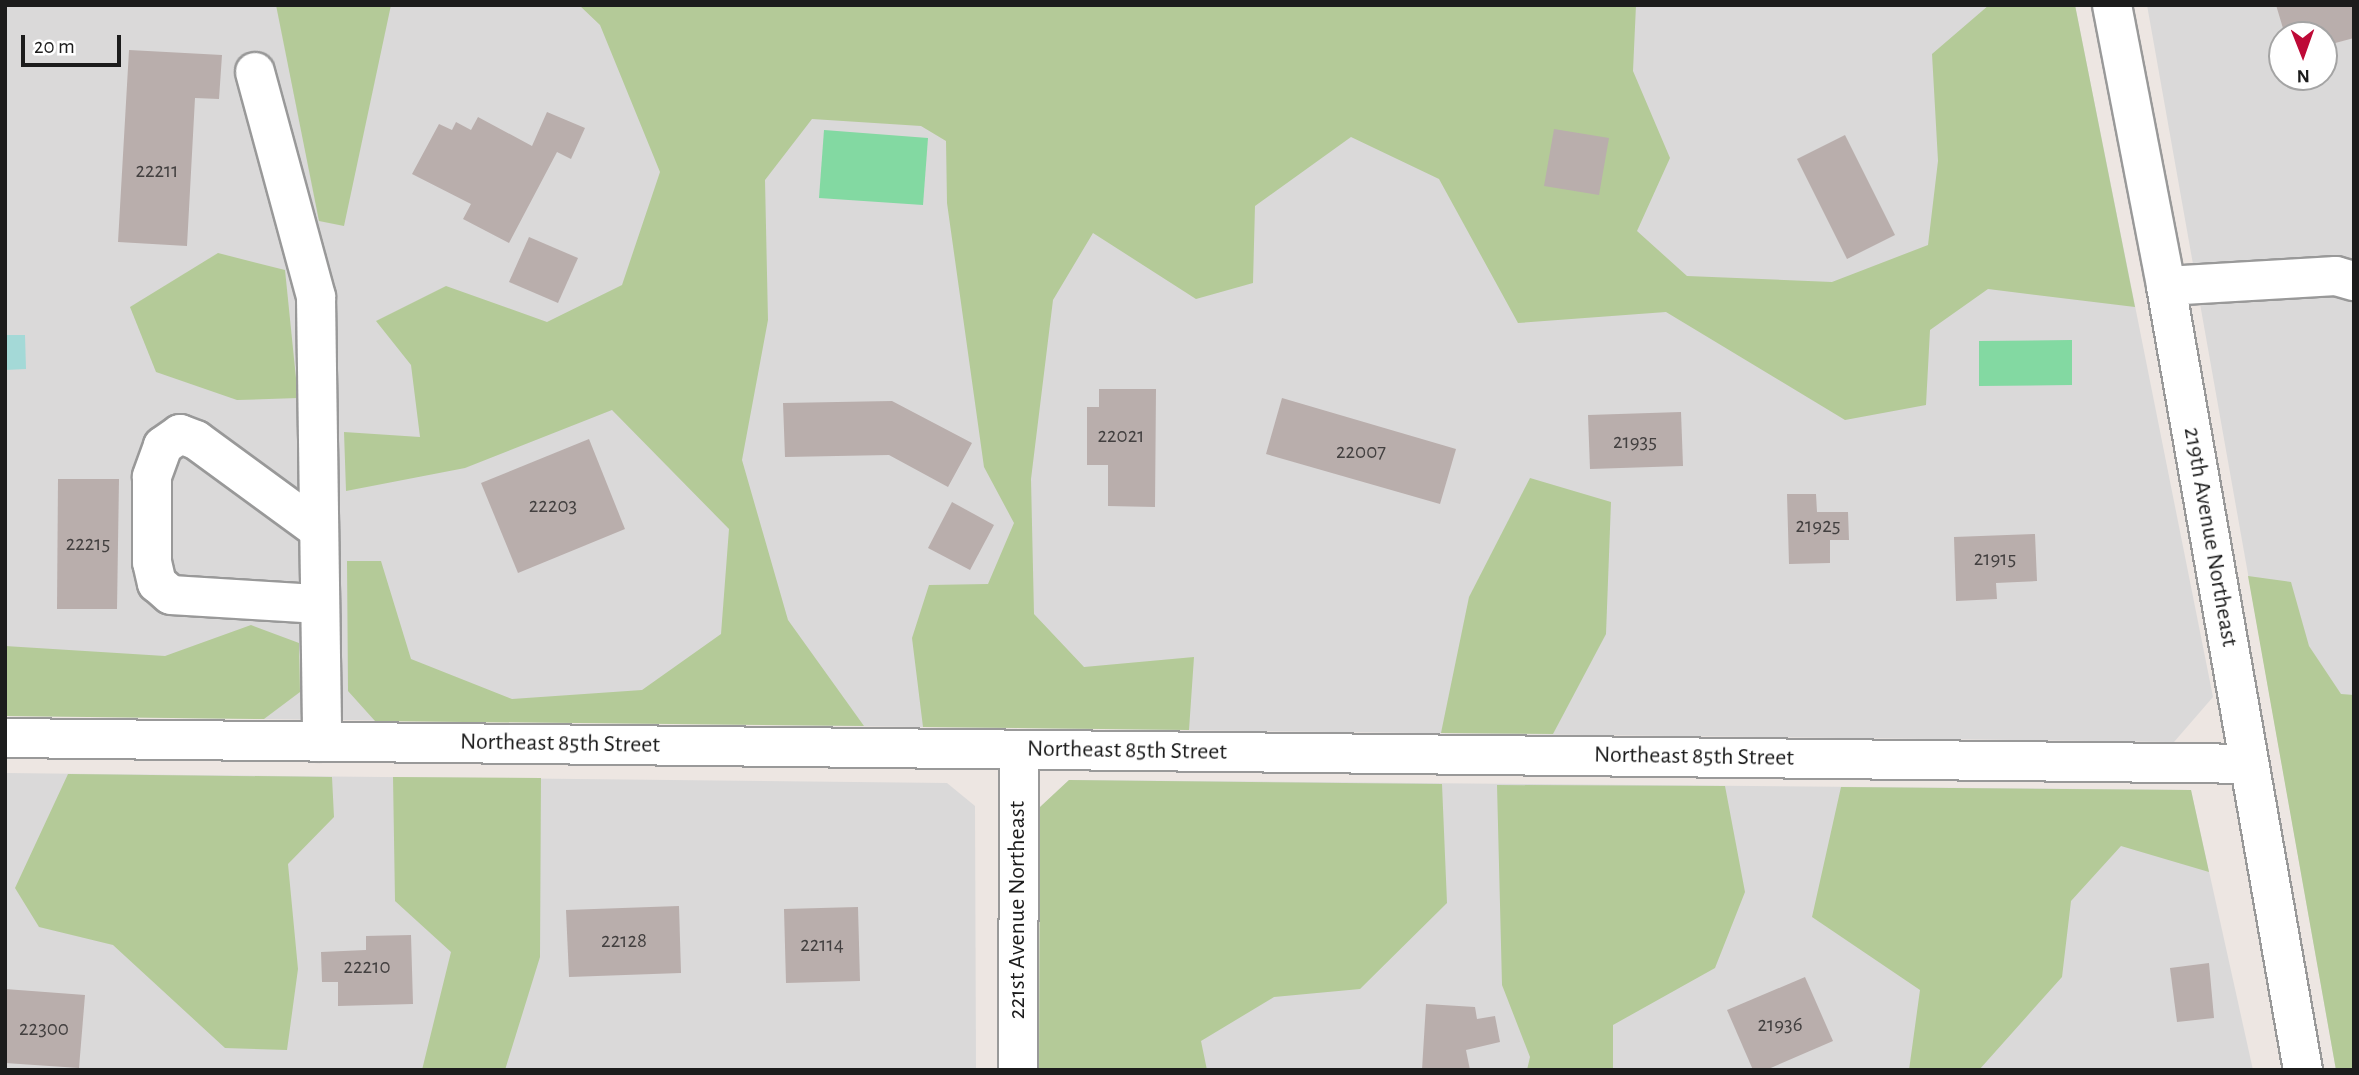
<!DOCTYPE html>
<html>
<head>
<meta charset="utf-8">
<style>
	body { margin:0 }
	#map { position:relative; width:2359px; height:1075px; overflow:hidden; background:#ede6e2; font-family:"Alegreya Sans",sans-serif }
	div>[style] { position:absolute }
	.residential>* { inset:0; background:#dad9d9 }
	.forest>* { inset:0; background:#b4ca98 }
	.pitch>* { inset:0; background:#83d9a2 }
	.water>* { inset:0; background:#a4d9d7 }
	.building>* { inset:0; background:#b9aeac }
	.roads { filter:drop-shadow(2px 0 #999) drop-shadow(-2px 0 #999) drop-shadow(0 2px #999) drop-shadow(0 -2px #999) }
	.minor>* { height:38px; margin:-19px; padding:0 19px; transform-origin:19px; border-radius:19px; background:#fff }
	span { translate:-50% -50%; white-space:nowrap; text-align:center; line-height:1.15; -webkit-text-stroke:6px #fff; paint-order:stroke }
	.number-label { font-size:21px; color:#434040 }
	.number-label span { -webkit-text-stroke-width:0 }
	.street-label { font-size:24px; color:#1c1c1c }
	.frame { position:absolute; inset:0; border:7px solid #1c1c1c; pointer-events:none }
	.north { position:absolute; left:2268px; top:21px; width:70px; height:70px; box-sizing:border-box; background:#fff; border:2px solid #a4a4a4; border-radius:50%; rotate:179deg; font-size:19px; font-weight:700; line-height:28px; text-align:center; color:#1c1c1c }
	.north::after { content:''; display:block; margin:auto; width:24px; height:32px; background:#be0a37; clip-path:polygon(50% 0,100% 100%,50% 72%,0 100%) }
	.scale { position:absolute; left:21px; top:35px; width:100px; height:32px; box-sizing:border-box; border:4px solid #1c1c1c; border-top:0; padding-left:9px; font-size:21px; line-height:24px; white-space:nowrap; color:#1c1c1c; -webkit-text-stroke:5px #fff; paint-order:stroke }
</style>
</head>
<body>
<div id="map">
	<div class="residential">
		<i style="clip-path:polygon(5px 5px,2075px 5px,2213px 697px,2174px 742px,5px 716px)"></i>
		<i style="clip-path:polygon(evenodd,2147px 5px,2354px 5px,2354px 1070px,2336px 1070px,2147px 5px,2282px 35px,2324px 35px,2324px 77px,2282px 77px,2282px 35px)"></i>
		<i style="clip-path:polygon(5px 773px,947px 783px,975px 806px,976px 1070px,5px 1070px)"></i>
		<i style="clip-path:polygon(1069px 780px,2191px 790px,2253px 1070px,1039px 1070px,1040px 807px)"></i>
	</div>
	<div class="forest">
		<i style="clip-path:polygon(276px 5px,391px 5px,344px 226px,319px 221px)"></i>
		<i style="clip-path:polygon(579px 5px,1636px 5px,1633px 71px,1670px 158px,1637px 231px,1687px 276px,1832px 282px,1928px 245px,1938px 161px,1932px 54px,1989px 5px,2075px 5px,2135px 307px,1988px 289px,1930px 330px,1926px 405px,1845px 420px,1666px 312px,1518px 323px,1439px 179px,1351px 137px,1255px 206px,1253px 283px,1196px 299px,1093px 233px,1053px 300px,1031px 479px,1034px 614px,1084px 667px,1194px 657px,1189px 730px,923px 727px,912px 638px,929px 585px,988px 584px,1014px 523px,984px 467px,947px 203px,946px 141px,921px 126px,812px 119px,765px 180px,768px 320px,742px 460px,788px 620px,864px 726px,375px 721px,348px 691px,347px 561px,381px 561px,411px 659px,512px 699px,642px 690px,721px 634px,729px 529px,612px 410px,465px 468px,346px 491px,344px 432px,420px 437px,411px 365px,376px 321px,446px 286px,547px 322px,622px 285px,660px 172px,600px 25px)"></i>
		<i style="clip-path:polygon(218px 253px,285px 270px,298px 398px,237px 400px,156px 372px,130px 307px)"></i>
		<i style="clip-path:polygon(1530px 478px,1611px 502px,1606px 634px,1553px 734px,1441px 733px,1469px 597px)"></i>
		<i style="clip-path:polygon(2248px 576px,2291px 582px,2309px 646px,2341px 694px,2354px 695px,2354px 1070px,2336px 1070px)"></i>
		<i style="clip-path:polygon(251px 625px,299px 643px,300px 692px,264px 719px,5px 716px,5px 646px,165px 656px)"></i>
		<i style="clip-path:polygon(68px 774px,332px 777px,334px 817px,288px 864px,298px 969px,287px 1050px,225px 1048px,113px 945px,39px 927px,15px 888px)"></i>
		<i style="clip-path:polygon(393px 777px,541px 778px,540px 957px,505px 1070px,422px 1070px,451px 952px,395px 901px)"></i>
		<i style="clip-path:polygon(1069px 780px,1442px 784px,1447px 903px,1360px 989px,1274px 997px,1201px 1041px,1207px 1070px,1039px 1070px,1040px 807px)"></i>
		<i style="clip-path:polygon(1497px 785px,1725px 786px,1745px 892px,1715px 968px,1613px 1025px,1613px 1070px,1527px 1070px,1530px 1057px,1502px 985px)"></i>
		<i style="clip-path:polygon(1841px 787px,2191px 790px,2209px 872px,2121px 846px,2071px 901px,2062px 977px,1979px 1070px,1909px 1070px,1920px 990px,1812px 917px)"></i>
	</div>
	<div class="pitch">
		<i style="clip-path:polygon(824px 130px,928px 138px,923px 205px,819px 198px)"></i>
		<i style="clip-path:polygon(2072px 340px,2072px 385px,1979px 386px,1979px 341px)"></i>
	</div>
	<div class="water">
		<i style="clip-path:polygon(5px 335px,25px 335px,26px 369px,5px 370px)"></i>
	</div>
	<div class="building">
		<i style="clip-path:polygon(2276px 5px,2354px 5px,2354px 38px,2324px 46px,2324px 35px,2285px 35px)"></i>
		<i style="clip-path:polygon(129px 50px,222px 55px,219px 99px,195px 98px,187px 246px,118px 242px)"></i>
		<i style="clip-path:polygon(547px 112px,585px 128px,571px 159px,557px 152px,509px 243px,463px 219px,471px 204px,412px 174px,439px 124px,452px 130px,456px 122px,471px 130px,478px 117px,532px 146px)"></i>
		<i style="clip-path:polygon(1554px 129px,1609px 138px,1599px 195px,1544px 186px)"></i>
		<i style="clip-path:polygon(1845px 135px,1895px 235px,1847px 259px,1797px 159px)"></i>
		<i style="clip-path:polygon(529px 237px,578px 258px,558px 303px,509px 282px)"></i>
		<i style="clip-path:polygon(1099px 389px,1156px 389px,1155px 507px,1108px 506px,1108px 465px,1087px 465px,1087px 407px,1099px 407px)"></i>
		<i style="clip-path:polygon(1282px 398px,1456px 449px,1440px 504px,1266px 454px)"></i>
		<i style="clip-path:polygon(892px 401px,972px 443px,948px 487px,889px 455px,785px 457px,783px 403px)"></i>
		<i style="clip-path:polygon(1681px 412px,1683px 466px,1590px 469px,1588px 415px)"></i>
		<i style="clip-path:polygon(589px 439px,625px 529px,518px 573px,481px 483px)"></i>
		<i style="clip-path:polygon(58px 479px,119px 479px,117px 609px,57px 609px)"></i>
		<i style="clip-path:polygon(1787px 494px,1816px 494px,1817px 512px,1848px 512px,1849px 540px,1830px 540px,1830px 563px,1789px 564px)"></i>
		<i style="clip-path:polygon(952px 502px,994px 525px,970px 570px,928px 548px)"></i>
		<i style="clip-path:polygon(2035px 534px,2037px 581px,1996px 583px,1997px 599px,1956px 601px,1954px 537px)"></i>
		<i style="clip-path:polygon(679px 906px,681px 973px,569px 977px,566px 910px)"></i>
		<i style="clip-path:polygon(858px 907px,860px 981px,786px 983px,784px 909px)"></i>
		<i style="clip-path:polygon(411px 935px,413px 1004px,338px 1006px,338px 982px,322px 982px,321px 952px,366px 950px,366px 936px)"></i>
		<i style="clip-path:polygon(2209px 963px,2214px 1018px,2177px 1022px,2170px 968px)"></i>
		<i style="clip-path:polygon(1805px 977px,1833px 1041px,1766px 1070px,1753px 1070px,1727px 1010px)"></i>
		<i style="clip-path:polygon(5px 989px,85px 995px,79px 1068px,5px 1063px)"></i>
		<i style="clip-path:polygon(1426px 1004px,1475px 1007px,1477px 1019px,1495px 1016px,1500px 1042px,1466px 1050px,1470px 1070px,1422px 1070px)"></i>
	</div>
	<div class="roads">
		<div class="minor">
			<i style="left:2112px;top:5px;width:286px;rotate:79.1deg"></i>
			<i style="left:2166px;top:286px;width:796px;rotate:80.09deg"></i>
			<i style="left:255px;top:72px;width:233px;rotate:74.8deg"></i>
			<i style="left:316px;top:297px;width:445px;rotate:89.2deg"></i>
			<i style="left:2166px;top:286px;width:170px;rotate:-3.4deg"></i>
			<i style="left:2336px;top:276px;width:19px;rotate:16deg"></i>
			<i style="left:319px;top:530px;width:152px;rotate:-143.8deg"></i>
			<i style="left:196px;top:440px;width:17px;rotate:-159deg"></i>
			<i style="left:180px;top:434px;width:21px;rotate:145deg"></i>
			<i style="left:163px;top:446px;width:33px;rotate:110deg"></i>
			<i style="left:152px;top:477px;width:85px;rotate:90deg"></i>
			<i style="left:152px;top:562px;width:22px;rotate:77deg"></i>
			<i style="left:157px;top:583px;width:18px;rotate:41deg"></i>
			<i style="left:171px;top:595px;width:149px;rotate:3.5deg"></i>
			<i style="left:5px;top:738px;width:2244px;rotate:0.66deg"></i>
			<i style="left:1018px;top:1070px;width:320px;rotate:-89.8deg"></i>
		</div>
	</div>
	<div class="number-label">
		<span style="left:157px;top:171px">22211</span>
		<span style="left:1121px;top:436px">22021</span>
		<span style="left:1635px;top:442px">21935</span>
		<span style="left:1361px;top:452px">22007</span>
		<span style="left:553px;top:506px">22203</span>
		<span style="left:1818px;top:526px">21925</span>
		<span style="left:88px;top:544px">22215</span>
		<span style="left:1995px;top:559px">21915</span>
		<span style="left:624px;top:941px">22128</span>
		<span style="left:822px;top:945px">22114</span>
		<span style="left:367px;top:967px">22210</span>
		<span style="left:1780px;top:1025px">21936</span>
		<span style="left:44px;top:1029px">22300</span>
	</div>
	<div class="street-label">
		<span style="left:2210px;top:537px;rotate:80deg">219th Avenue Northeast</span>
		<span style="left:560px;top:744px;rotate:1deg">Northeast 85th Street</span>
		<span style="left:1127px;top:751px;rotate:1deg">Northeast 85th Street</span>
		<span style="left:1694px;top:757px;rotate:1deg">Northeast 85th Street</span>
		<span style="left:1018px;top:910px;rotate:-90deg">221st Avenue Northeast</span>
	</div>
	<div class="frame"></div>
	<div class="north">N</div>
	<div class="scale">20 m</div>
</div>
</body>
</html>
